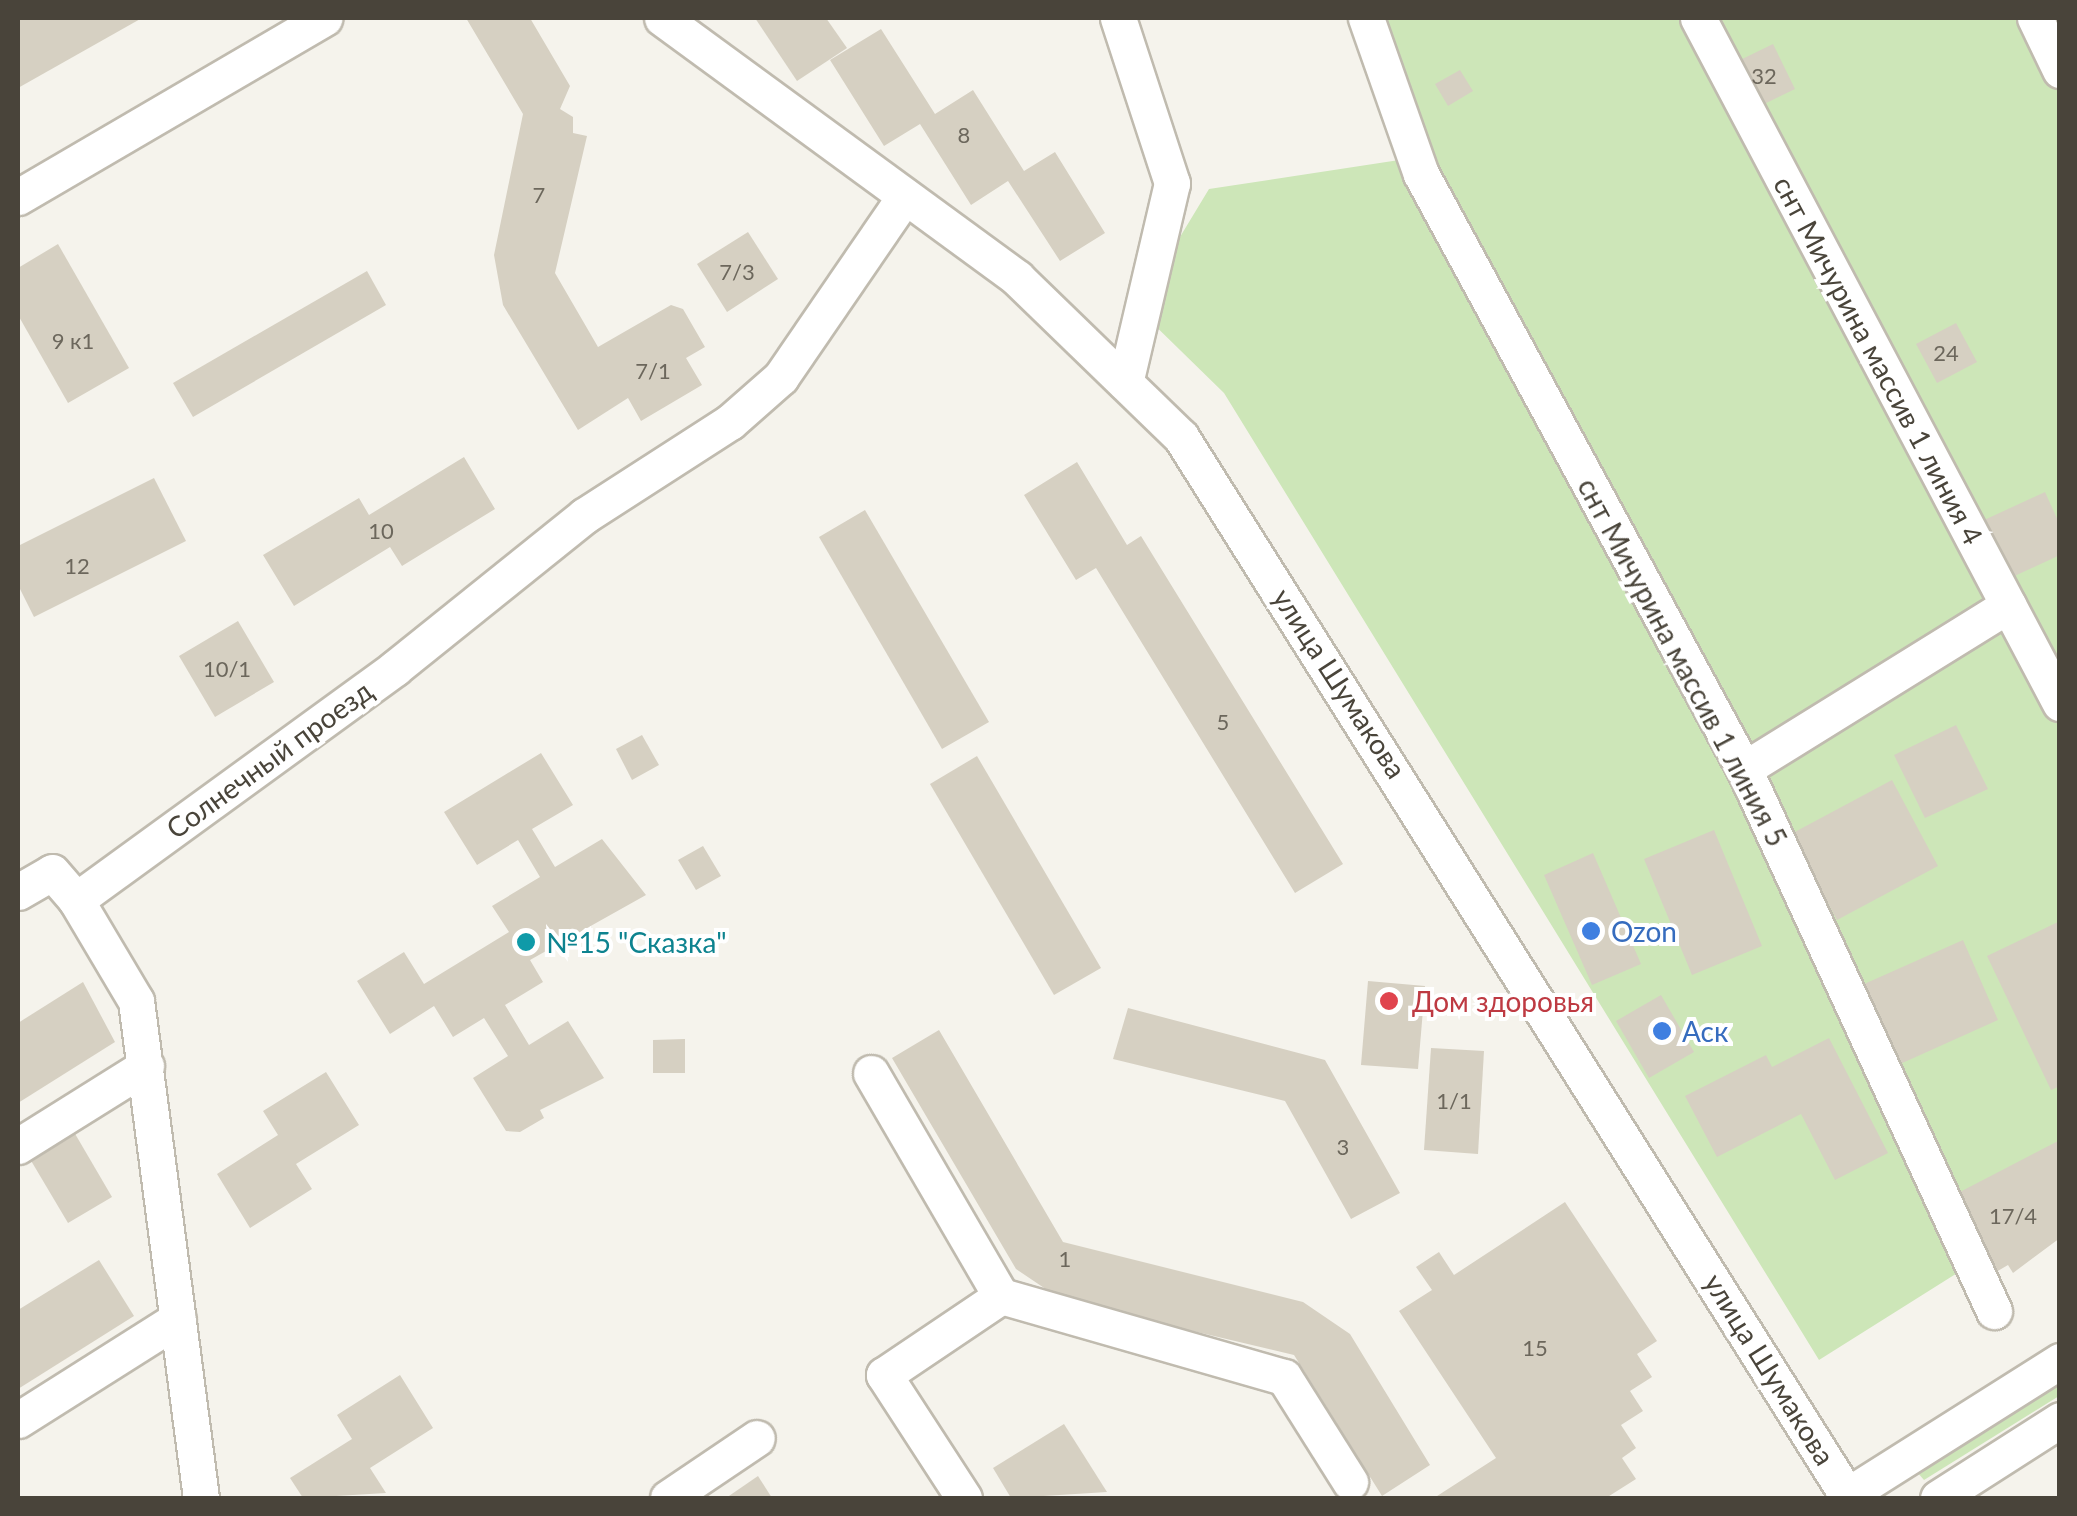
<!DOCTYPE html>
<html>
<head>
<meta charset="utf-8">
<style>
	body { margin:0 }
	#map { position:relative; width:2077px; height:1516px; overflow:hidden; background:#f5f3ec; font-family:Lato,sans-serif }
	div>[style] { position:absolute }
	.green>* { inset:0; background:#cde6b8 }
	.building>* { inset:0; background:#d6d0c2 }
	.roads { filter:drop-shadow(2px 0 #c0bbaf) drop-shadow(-2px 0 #c0bbaf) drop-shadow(0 2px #c0bbaf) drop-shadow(0 -2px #c0bbaf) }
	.minor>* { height:35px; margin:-17.5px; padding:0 17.5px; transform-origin:17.5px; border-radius:17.5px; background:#fff }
	.dots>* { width:28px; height:28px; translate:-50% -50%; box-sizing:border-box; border:5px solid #fff; border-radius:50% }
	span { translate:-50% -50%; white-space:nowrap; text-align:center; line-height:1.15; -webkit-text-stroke:8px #fff; paint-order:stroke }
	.number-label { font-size:22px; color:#6c675c }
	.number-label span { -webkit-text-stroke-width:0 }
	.street-label { font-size:28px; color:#49443a }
	.shop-label { font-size:28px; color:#366cbe }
	.left { translate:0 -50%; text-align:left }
	.culture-label { font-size:28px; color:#0d838f }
	.health-label { font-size:28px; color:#be3a42 }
	.frame { position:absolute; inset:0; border:20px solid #49443a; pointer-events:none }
</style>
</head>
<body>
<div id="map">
	<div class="green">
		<i style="clip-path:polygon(1373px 18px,2059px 18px,2059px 1209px,1819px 1360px,1224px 393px,1137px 308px,1209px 189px,1432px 155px)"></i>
		<i style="clip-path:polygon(2059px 1381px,2059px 1396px,1924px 1480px,1917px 1472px)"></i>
	</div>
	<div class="building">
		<i style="clip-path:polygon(18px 18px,142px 18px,18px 88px)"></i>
		<i style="clip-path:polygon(466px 18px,530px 18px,570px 86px,560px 109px,573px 117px,573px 133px,587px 136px,555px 273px,598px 347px,671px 305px,683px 309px,705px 347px,686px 358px,702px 385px,641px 421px,628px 398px,578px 430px,503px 305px,494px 255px,523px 114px)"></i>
		<i style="clip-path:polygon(755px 18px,826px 18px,847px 48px,797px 81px)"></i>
		<i style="clip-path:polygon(881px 29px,935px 114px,973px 90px,1024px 171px,1055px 152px,1105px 233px,1060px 261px,1008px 181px,971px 205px,920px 124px,884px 146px,830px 60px)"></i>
		<i style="clip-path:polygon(1773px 44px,1795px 89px,1754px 109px,1732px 64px)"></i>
		<i style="clip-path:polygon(1460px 70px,1473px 91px,1448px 106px,1435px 84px)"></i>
		<i style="clip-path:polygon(748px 232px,778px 279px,727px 312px,697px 264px)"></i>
		<i style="clip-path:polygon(58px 244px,129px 368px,68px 403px,18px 315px,18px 268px)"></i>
		<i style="clip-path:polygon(367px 271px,386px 305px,193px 417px,173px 383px)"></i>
		<i style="clip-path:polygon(1956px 323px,1977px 362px,1937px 383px,1916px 344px)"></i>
		<i style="clip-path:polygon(464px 457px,495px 509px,402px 566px,390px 547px,294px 606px,263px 555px,359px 498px,369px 515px)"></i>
		<i style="clip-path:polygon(1077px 462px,1127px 545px,1141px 536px,1343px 864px,1295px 893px,1096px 568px,1076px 580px,1024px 495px)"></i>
		<i style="clip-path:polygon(154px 478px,186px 541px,34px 617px,18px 585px,18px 546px)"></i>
		<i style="clip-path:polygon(2045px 492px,2060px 525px,2060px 555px,2008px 579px,1982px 521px)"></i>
		<i style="clip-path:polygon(865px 510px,989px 722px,942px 749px,819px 537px)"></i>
		<i style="clip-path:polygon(238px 621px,274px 682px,215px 717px,179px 656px)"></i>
		<i style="clip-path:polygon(1956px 725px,1988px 789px,1925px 818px,1894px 755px)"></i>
		<i style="clip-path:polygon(642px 735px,659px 765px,632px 780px,616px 749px)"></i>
		<i style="clip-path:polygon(541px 753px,573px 805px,532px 829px,555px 867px,602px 839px,646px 895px,530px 960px,543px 982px,505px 1005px,529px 1045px,568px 1021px,604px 1078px,540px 1110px,544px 1118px,520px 1132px,506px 1131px,473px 1078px,508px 1056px,484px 1018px,453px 1037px,434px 1006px,390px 1034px,357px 981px,404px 952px,424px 984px,509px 932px,492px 906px,540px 877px,518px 840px,477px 865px,444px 812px)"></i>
		<i style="clip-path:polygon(977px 756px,1101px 968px,1054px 995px,930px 784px)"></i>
		<i style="clip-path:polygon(1892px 780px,1938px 866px,1837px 920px,1791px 834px)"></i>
		<i style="clip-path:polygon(1714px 830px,1762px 946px,1692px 975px,1644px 859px)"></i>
		<i style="clip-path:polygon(703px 846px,721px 876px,696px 890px,678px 860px)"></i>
		<i style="clip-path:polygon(1593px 853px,1641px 964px,1592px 985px,1544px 875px)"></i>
		<i style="clip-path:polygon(2060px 921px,2060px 1086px,2051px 1090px,1987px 956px)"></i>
		<i style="clip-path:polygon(1963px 940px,1998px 1020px,1889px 1069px,1853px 989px)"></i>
		<i style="clip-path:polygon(1368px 981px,1425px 986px,1418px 1069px,1361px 1065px)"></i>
		<i style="clip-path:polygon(83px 982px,115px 1042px,18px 1103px,18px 1023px)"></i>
		<i style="clip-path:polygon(1661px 995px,1694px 1052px,1649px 1078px,1616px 1021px)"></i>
		<i style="clip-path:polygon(1128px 1008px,1325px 1060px,1400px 1193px,1351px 1219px,1285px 1101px,1113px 1059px)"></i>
		<i style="clip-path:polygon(939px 1030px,1063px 1242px,1303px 1302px,1350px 1334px,1430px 1465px,1382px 1496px,1294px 1355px,1062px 1300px,1016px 1269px,892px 1058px)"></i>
		<i style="clip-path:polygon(1829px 1038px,1888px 1153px,1835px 1180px,1801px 1114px,1717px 1157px,1685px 1096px,1766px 1055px,1772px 1067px)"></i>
		<i style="clip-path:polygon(685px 1039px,685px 1073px,653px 1073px,653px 1040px)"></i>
		<i style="clip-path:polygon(1431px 1048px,1484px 1051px,1478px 1154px,1424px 1150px)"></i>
		<i style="clip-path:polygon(326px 1072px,359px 1125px,296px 1164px,312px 1189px,250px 1228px,217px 1174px,278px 1135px,263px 1111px)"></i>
		<i style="clip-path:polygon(74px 1132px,112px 1197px,68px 1223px,30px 1159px)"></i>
		<i style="clip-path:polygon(2060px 1140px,2060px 1238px,2013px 1273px,2008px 1265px,1996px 1272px,1956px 1194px)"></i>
		<i style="clip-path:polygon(1565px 1202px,1657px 1341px,1637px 1354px,1652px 1377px,1630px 1391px,1643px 1411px,1621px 1425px,1636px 1448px,1622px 1458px,1636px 1479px,1606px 1498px,1434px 1498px,1496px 1458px,1399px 1311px,1432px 1290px,1416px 1267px,1439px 1252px,1454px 1275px)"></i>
		<i style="clip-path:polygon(99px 1260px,134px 1316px,18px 1389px,18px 1310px)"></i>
		<i style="clip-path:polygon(400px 1375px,433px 1428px,370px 1468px,386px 1493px,303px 1498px,290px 1478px,352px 1439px,337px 1415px)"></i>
		<i style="clip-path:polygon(1064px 1424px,1107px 1492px,1011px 1498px,993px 1468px)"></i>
		<i style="clip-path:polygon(758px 1476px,772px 1498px,726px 1498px)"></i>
	</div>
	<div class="roads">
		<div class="minor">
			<i style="left:662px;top:18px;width:440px;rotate:36.2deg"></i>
			<i style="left:1017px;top:278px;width:228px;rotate:44.1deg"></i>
			<i style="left:1181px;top:437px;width:1254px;rotate:57.81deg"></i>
			<i style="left:1118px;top:18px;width:174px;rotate:71.9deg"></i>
			<i style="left:1172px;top:183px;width:205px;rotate:103.2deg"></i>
			<i style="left:1366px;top:18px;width:165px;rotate:70.6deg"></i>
			<i style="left:1421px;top:174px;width:677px;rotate:61.5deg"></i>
			<i style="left:1744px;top:769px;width:597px;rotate:65.24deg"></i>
			<i style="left:1698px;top:18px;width:775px;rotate:62.15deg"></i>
			<i style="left:2035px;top:18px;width:58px;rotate:64.3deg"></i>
			<i style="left:18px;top:197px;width:355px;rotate:-30.3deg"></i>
			<i style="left:1744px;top:769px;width:311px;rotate:-31.8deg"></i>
			<i style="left:18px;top:892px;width:39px;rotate:-30deg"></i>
			<i style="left:52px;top:872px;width:37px;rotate:49deg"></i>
			<i style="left:871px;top:1073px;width:258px;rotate:59.8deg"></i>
			<i style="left:1001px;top:1296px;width:294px;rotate:16deg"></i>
			<i style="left:1284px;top:1377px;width:124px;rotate:57.8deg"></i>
			<i style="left:18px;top:1146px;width:151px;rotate:-32deg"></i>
			<i style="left:18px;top:1420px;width:189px;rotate:-32.3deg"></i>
			<i style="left:201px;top:1498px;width:501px;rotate:-97.45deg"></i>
			<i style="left:136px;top:1001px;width:117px;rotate:-120.7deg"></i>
			<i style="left:76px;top:900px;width:394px;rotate:-36deg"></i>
			<i style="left:395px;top:668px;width:243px;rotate:-38.8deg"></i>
			<i style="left:584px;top:516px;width:174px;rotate:-32.8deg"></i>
			<i style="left:730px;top:422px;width:68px;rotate:-41.4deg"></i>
			<i style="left:781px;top:377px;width:219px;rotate:-55.6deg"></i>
			<i style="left:668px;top:1498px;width:107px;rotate:-34deg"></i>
			<i style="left:964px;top:1498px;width:147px;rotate:-123deg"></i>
			<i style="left:884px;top:1375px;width:141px;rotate:-34deg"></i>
			<i style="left:1843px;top:1498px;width:257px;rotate:-32.3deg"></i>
			<i style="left:1938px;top:1498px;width:145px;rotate:-32.6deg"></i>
		</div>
	</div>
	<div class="dots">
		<i style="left:1591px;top:931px;background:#3f7fe0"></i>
		<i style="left:526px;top:942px;background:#0f9aa8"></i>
		<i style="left:1389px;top:1001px;background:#e0444e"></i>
		<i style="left:1662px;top:1031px;background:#3f7fe0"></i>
	</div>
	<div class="number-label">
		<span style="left:1764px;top:76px">32</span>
		<span style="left:964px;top:135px">8</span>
		<span style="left:539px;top:195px">7</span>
		<span style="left:737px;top:272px">7/3</span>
		<span style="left:73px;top:341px">9 к1</span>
		<span style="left:1946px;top:353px">24</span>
		<span style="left:653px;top:371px">7/1</span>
		<span style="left:381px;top:531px">10</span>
		<span style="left:77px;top:566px">12</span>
		<span style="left:227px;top:669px">10/1</span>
		<span style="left:1223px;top:722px">5</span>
		<span style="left:1454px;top:1101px">1/1</span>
		<span style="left:1343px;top:1147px">3</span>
		<span style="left:2013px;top:1216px">17/4</span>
		<span style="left:1065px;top:1259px">1</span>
		<span style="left:1535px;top:1348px">15</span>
	</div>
	<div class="street-label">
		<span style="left:1879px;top:360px;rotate:62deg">снт Мичурина массив 1 линия 4</span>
		<span style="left:1683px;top:662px;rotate:62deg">снт Мичурина массив 1 линия 5</span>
		<span style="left:1340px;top:683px;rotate:57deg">улица Шумакова</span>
		<span style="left:269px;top:759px;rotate:-36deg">Солнечный проезд</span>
		<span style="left:1770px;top:1369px;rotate:58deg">улица Шумакова</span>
	</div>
	<div class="shop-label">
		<span class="left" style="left:1611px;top:931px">Ozon</span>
		<span class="left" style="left:1682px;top:1031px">Аск</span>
	</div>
	<div class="culture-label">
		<span class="left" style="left:546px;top:942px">№15 "Сказка"</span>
	</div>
	<div class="health-label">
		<span class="left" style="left:1412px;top:1001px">Дом здоровья</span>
	</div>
	<div class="frame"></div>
</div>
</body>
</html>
